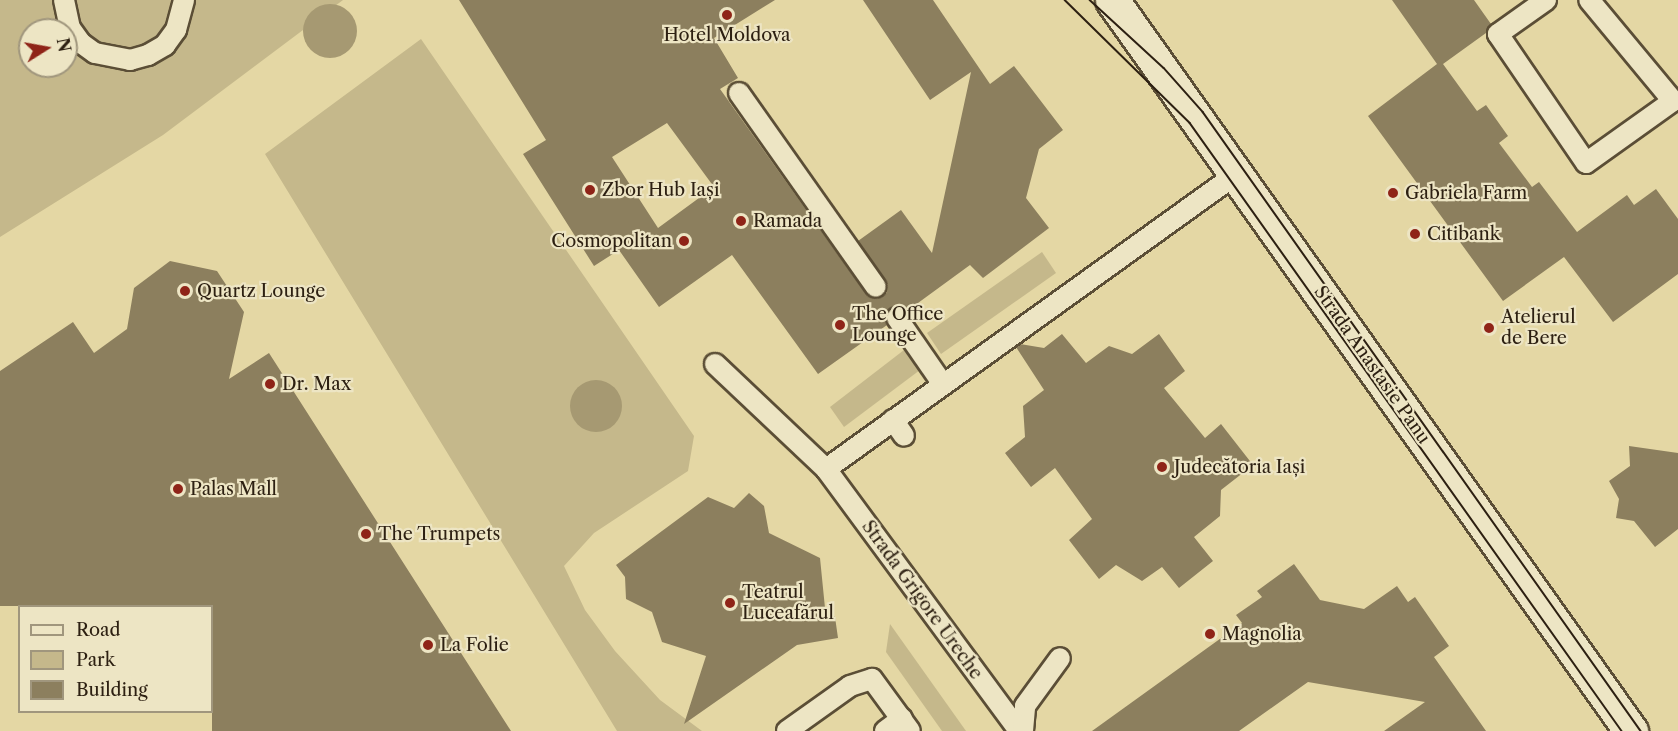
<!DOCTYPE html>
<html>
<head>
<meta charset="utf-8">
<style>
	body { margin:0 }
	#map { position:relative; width:1678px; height:731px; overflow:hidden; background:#e4d7a4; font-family:"Libre Caslon Text",serif }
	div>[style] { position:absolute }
	.green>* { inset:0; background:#c5b88b }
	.water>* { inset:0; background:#a69972 }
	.round { border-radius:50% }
	.building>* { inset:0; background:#8c7f5e }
	.roads { filter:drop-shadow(2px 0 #5b4e36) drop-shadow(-2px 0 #5b4e36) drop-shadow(0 2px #5b4e36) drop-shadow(0 -2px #5b4e36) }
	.service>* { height:20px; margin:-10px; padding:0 10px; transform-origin:10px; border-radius:10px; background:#ede5c4 }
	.secondary>* { height:33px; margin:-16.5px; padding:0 16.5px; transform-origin:16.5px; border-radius:16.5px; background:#ede5c4 }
	.tram>* { height:1.5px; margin:-0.75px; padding:0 0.75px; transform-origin:0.75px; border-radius:0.75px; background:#2d2012 }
	.dots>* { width:16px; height:16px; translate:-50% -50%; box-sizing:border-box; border:3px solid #ede5c4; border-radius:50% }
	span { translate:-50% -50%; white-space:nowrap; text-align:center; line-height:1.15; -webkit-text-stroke:4.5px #ede5c4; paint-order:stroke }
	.poi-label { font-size:18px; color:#2d2012 }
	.left { translate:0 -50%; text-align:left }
	.right { translate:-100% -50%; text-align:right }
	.street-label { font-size:18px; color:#2d2012 }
	.legend { position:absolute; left:18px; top:605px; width:195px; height:108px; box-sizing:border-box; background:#ede5c4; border:2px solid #a0967d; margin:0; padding:8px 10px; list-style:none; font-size:18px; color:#2d2012 }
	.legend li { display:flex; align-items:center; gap:12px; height:30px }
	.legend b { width:30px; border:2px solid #a0967d }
	.north { position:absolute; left:18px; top:18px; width:60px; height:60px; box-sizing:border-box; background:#ede5c4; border:2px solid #a0967d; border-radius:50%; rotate:79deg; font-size:16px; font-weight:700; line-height:24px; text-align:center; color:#2d2012 }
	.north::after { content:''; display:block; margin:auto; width:21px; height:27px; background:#8f2418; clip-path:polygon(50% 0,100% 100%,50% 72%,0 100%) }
</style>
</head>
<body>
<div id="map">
	<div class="green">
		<i style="clip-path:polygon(evenodd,0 0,343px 0,163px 135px,0 237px,0 0,30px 30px,66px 30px,66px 66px,30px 66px,30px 30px)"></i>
		<i style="clip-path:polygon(421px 39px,694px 436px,688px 471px,594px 533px,564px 566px,585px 610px,615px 651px,660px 700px,702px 731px,617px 731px,265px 154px)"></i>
		<i style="clip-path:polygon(1042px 252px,1056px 273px,941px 354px,927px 333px)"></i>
		<i style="clip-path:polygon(904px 350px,920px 370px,844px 427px,830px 407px)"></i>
		<i style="clip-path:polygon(890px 624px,966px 731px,942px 731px,886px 652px)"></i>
	</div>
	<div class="water">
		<i class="round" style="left:303px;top:4px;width:54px;height:54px"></i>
		<i class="round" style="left:570px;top:380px;width:52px;height:52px"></i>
	</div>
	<div class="building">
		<i style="clip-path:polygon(evenodd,459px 0,775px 0,714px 38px,738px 78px,720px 89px,866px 294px,877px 299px,887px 293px,888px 285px,858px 241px,901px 210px,932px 253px,971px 72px,930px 100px,863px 0,933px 0,990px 84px,1014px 66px,1063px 130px,1039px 149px,1026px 198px,1049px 228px,983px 278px,970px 265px,907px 311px,891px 308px,886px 313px,887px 325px,818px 374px,732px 255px,659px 307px,619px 250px,594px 266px,523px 154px,546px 140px,459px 0,667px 123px,714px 187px,658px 228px,612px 157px,667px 123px)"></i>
		<i style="clip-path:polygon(1392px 0,1474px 0,1491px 24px,1486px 33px,1443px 64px,1477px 111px,1486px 105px,1508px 136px,1499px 143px,1532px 187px,1539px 182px,1577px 232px,1627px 195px,1634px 205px,1656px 189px,1678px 219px,1678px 274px,1613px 322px,1564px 257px,1503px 301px,1368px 116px,1437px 64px)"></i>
		<i style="clip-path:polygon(170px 261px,217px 271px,244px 312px,229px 379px,269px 353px,511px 731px,212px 731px,212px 606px,0 606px,0 371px,73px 322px,94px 353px,127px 329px,134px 288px)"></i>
		<i style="clip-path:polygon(1062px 334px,1086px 363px,1109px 346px,1132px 354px,1159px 334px,1185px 371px,1164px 388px,1205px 438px,1221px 424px,1253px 465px,1221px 490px,1220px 516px,1194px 537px,1213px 561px,1179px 588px,1162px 567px,1142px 581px,1116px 565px,1099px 579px,1069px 540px,1092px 519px,1055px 468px,1031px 487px,1005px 453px,1025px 437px,1023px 406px,1044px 390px,1016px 347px,1020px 344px,1044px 348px)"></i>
		<i style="clip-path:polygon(1629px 446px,1678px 453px,1678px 529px,1655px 547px,1634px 521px,1616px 518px,1619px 499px,1609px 481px,1630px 466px)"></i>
		<i style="clip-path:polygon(749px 493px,764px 506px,769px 533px,820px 558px,825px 608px,835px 617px,838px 638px,797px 645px,684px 724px,706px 656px,662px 642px,652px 612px,626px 599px,625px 577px,616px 565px,708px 497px,734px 508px)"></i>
		<i style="clip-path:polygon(1294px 564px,1320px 600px,1364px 609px,1397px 586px,1408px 602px,1415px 597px,1449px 646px,1434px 657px,1486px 731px,1384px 731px,1425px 702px,1308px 682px,1239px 731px,1092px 731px,1242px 623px,1236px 615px,1262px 597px,1257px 591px)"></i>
	</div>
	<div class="roads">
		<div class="service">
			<i style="left:64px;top:0;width:29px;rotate:78deg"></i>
			<i style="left:70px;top:28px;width:19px;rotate:54deg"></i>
			<i style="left:81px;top:43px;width:17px;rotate:36deg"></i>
			<i style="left:95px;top:53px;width:36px;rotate:11deg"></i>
			<i style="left:130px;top:60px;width:19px;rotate:-16deg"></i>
			<i style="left:148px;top:55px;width:20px;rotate:-30deg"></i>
			<i style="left:165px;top:45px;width:19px;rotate:-54deg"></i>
			<i style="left:176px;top:30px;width:31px;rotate:-75deg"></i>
			<i style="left:1546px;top:0;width:59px;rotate:144.7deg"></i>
			<i style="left:1498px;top:34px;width:156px;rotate:55.7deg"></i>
			<i style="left:1586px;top:163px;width:107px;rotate:-35.5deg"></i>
			<i style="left:1673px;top:101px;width:131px;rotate:-129.7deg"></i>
			<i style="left:739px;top:93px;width:237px;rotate:54.8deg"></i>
			<i style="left:897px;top:318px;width:79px;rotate:55.3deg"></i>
			<i style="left:715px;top:364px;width:153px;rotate:43.4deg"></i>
			<i style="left:826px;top:469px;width:325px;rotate:53.6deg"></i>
			<i style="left:893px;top:420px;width:19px;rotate:55deg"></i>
			<i style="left:826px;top:469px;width:507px;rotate:-35.7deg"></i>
			<i style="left:787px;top:731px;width:77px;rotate:-35.5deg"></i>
			<i style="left:850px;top:686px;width:23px;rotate:-18deg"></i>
			<i style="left:872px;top:679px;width:64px;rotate:53.8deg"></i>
			<i style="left:885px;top:731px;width:21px;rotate:-37deg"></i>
			<i style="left:1023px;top:731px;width:25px;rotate:-85deg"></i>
			<i style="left:1025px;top:706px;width:59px;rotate:-53.9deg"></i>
		</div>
		<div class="secondary">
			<i style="left:1112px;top:0;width:897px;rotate:54.63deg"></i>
		</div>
	</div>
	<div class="tram">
		<i style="left:1065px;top:0;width:175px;rotate:44.5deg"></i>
		<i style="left:1190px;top:123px;width:746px;rotate:54.61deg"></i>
		<i style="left:1090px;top:0;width:100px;rotate:42.6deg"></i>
		<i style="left:1164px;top:68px;width:59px;rotate:48.4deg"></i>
		<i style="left:1203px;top:112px;width:758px;rotate:54.72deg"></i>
	</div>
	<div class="dots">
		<i style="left:727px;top:15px;background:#8f2418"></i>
		<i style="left:590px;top:190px;background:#8f2418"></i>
		<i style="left:1393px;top:193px;background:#8f2418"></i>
		<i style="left:741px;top:221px;background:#8f2418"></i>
		<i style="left:1415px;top:234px;background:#8f2418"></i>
		<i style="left:684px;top:241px;background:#8f2418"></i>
		<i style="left:185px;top:291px;background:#8f2418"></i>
		<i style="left:840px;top:325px;background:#8f2418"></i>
		<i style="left:1489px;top:328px;background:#8f2418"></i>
		<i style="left:270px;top:384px;background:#8f2418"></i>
		<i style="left:1162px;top:467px;background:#8f2418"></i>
		<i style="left:178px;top:489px;background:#8f2418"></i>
		<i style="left:366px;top:534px;background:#8f2418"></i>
		<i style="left:730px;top:603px;background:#8f2418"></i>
		<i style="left:1210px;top:634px;background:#8f2418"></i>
		<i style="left:428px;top:645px;background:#8f2418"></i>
	</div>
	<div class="poi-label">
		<span style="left:727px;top:35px">Hotel Moldova</span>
		<span class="left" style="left:602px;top:190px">Zbor Hub Iași</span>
		<span class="left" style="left:1405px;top:193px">Gabriela Farm</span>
		<span class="left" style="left:753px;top:221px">Ramada</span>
		<span class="left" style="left:1427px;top:234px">Citibank</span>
		<span class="right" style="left:672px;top:241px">Cosmopolitan</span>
		<span class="left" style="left:197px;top:291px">Quartz Lounge</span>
		<span class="left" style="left:852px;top:325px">The Office<br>Lounge</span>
		<span class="left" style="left:1501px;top:328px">Atelierul<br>de Bere</span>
		<span class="left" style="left:282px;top:384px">Dr. Max</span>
		<span class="left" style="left:1174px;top:467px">Judecătoria Iași</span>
		<span class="left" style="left:190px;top:489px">Palas Mall</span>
		<span class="left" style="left:378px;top:534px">The Trumpets</span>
		<span class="left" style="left:742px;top:603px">Teatrul<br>Luceafărul</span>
		<span class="left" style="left:1222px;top:634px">Magnolia</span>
		<span class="left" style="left:440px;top:645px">La Folie</span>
	</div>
	<div class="street-label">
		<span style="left:1372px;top:365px;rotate:55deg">Strada Anastasie Panu</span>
		<span style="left:922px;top:600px;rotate:54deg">Strada Grigore Ureche</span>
	</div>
	<ul class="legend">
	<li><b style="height:8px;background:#ede5c4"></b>Road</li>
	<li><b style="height:16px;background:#c5b88b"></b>Park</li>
	<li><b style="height:16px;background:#8c7f5e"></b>Building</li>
	</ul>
	<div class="north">N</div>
</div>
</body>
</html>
